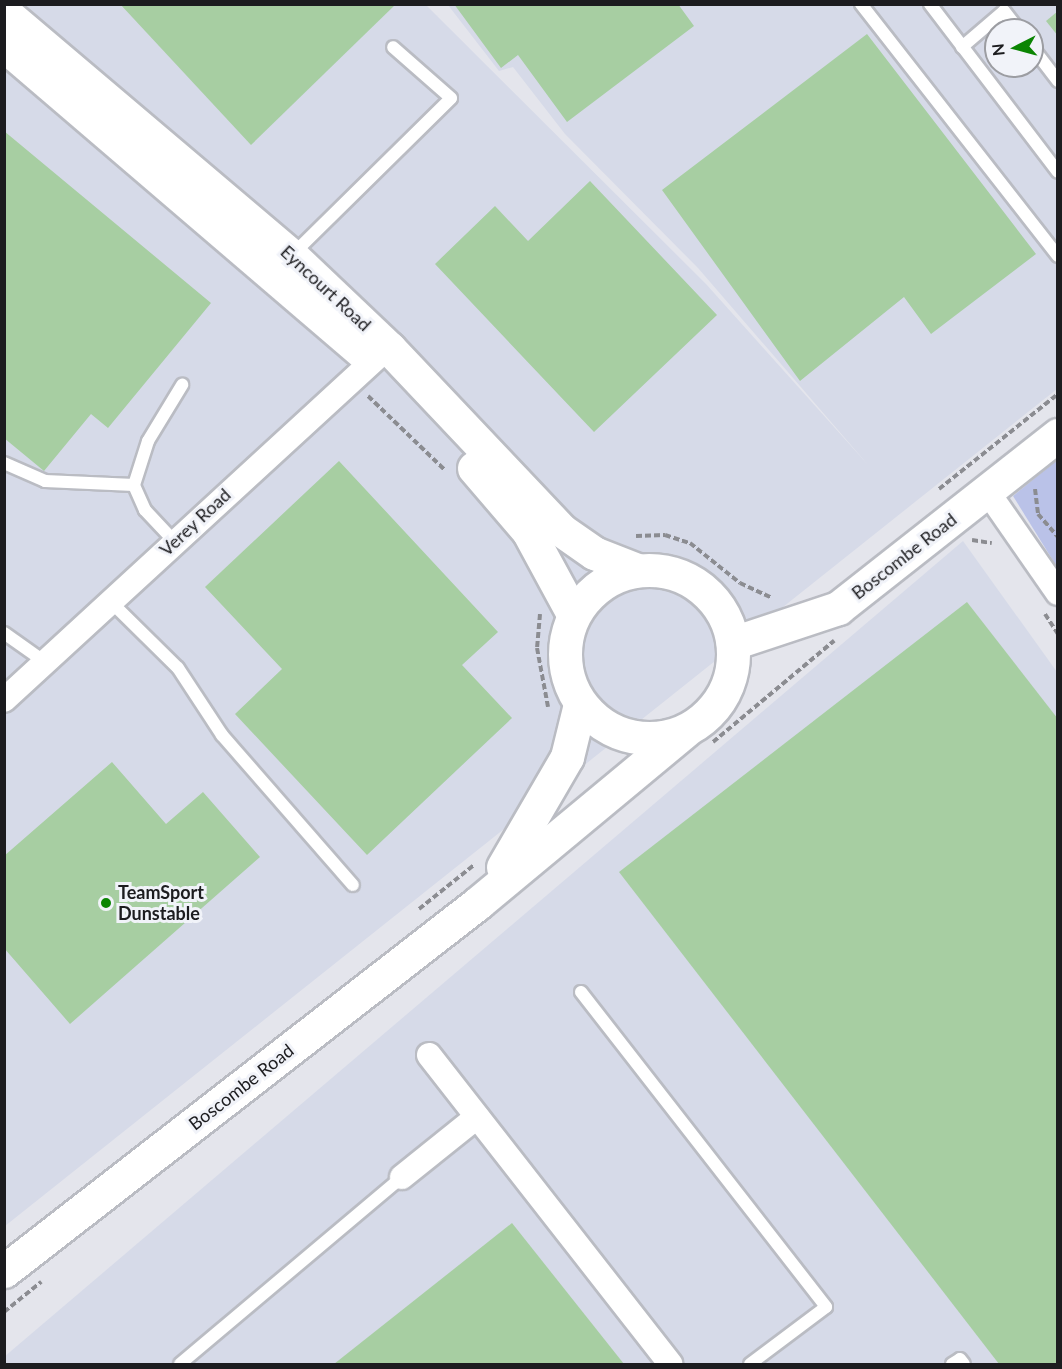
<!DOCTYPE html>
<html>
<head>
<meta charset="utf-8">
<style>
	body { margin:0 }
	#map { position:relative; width:1062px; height:1369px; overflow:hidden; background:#e4e5ec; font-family:Lato,sans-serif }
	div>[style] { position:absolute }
	.built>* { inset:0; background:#d6dae8 }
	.green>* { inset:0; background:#bac2e8 }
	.building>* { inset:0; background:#a7cea2 }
	.path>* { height:4px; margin-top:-2px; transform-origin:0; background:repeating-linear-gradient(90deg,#8b8c91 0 6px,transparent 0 9px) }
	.roads { filter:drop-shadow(2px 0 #babcc3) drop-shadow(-2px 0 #babcc3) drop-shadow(0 2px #babcc3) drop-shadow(0 -2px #babcc3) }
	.lane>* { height:12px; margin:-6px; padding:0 6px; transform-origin:6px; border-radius:6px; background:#fff }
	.street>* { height:24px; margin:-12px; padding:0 12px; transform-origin:12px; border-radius:12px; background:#fff }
	.secondary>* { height:33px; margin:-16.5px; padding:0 16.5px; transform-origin:16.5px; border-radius:16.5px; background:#fff }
	.primary>* { height:33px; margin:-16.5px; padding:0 16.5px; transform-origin:16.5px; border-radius:16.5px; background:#fff }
	.primary>.ring { margin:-16.5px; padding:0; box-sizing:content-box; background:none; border:33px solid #fff; border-radius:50% }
	.dots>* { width:16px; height:16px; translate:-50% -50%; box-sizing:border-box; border:3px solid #f1f3f9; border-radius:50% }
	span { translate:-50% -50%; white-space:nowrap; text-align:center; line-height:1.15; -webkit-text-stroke:6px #f1f3f9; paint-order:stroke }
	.street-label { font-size:18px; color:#1c1c1f }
	.poi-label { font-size:18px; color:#1c1c1f; font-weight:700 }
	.left { translate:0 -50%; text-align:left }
	.frame { position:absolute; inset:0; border:6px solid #1c1c1f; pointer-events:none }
	.north { position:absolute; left:984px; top:18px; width:60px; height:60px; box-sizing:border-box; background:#f1f3f9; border:2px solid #9c9da2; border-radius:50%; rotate:264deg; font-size:16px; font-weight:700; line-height:24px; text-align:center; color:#1c1c1f }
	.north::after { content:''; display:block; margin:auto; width:21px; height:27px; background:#0b8503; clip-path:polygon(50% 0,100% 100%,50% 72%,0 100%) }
</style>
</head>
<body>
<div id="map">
	<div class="built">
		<i style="clip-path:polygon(evenodd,5px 5px,426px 5px,706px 284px,869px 466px,698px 268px,565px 134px,513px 67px,499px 71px,448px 5px,1057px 5px,1057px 389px,5px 1226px,5px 5px,996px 30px,1032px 30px,1032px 66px,996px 66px,996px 30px)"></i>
		<i style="clip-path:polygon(963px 541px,1057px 672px,1057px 1364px,5px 1364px,4px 1357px)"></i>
	</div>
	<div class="green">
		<i style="clip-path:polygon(1057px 460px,1057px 567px,1013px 496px)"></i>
	</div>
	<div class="building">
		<i style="clip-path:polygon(120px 4px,396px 4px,251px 145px)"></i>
		<i style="clip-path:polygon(454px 4px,678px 4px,694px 26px,567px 122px,518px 55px,501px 68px)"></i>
		<i style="clip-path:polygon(1058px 11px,1058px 36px,1046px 21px)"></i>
		<i style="clip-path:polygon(867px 34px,1036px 254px,931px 334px,904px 297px,800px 381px,662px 190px)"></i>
		<i style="clip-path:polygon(4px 131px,211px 303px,108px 428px,91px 414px,44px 471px,4px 438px)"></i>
		<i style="clip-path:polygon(590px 181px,717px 315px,594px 432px,435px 264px,495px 206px,528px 241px)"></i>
		<i style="clip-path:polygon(339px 461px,498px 632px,462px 665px,512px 718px,367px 855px,235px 714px,282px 669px,205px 587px)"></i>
		<i style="clip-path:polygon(967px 602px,1058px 719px,1058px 1364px,999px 1364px,619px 872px)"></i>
		<i style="clip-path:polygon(112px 762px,166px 824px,203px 792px,260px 857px,70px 1024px,4px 948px,4px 856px)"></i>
		<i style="clip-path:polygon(512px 1223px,624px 1364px,334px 1364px)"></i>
	</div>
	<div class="path">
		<i style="left:368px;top:396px;width:107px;rotate:43.9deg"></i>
		<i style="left:939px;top:489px;width:152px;rotate:-38.6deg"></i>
		<i style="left:1035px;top:489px;width:25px;rotate:83deg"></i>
		<i style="left:1038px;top:514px;width:30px;rotate:49deg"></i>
		<i style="left:636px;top:536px;width:29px;rotate:-2deg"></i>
		<i style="left:665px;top:535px;width:26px;rotate:18deg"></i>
		<i style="left:690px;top:543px;width:64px;rotate:38.7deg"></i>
		<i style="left:740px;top:583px;width:35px;rotate:25deg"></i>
		<i style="left:972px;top:540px;width:20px;rotate:9deg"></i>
		<i style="left:540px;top:614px;width:34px;rotate:95deg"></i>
		<i style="left:537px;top:648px;width:60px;rotate:79.4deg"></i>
		<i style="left:1045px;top:614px;width:24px;rotate:57deg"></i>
		<i style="left:713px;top:742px;width:158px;rotate:-39.9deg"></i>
		<i style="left:419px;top:909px;width:70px;rotate:-38.7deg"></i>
		<i style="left:4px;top:1312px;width:48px;rotate:-39deg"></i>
	</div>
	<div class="roads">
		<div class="lane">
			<i style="left:861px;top:4px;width:320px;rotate:52deg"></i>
			<i style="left:930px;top:4px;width:211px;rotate:52.7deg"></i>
			<i style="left:962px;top:47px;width:55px;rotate:-40.6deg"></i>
			<i style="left:1004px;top:11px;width:24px;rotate:52deg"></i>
			<i style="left:1032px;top:47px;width:43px;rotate:52.6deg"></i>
			<i style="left:292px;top:255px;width:223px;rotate:-44.6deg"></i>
			<i style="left:451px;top:98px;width:77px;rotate:-138.7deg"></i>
			<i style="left:4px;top:463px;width:45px;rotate:23.7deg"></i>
			<i style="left:45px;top:481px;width:89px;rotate:2.6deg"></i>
			<i style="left:175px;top:542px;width:44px;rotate:-133.2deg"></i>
			<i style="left:145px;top:510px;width:27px;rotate:-114deg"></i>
			<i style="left:134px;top:485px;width:46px;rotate:-72.3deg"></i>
			<i style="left:148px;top:441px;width:66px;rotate:-58.7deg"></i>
			<i style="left:110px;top:601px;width:95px;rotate:44.6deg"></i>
			<i style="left:178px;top:668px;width:80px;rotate:56.7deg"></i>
			<i style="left:222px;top:735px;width:199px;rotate:48.9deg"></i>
			<i style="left:4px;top:633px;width:50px;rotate:35.3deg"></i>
			<i style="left:581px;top:992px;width:399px;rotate:52.1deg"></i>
			<i style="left:826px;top:1307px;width:95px;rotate:143.1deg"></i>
			<i style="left:180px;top:1364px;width:290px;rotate:-40.1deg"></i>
			<i style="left:952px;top:1364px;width:9px;rotate:-32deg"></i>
			<i style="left:960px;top:1359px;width:6px;rotate:51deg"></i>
		</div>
		<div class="street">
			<i style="left:987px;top:491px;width:124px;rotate:55.2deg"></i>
			<i style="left:4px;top:700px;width:516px;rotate:-42.57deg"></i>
			<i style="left:429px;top:1055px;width:392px;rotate:52deg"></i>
			<i style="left:402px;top:1177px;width:96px;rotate:-38.7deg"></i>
		</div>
		<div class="secondary">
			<i style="left:4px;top:12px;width:377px;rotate:40.3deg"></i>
			<i style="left:292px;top:256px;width:134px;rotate:43.5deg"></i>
			<i style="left:389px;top:348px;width:250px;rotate:46.6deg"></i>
			<i style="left:561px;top:530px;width:40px;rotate:34.9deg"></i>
			<i style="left:594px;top:553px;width:46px;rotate:21.6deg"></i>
			<i style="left:4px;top:45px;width:479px;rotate:40.6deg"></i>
			<i style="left:474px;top:468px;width:83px;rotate:49.4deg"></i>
			<i style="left:528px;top:531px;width:94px;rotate:61.5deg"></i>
		</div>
		<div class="primary">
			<i class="ring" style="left:565px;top:570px;width:135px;height:135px"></i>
			<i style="left:733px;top:643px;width:111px;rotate:-18.4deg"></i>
			<i style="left:838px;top:608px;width:280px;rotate:-38.2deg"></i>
			<i style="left:503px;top:867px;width:127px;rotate:-59.8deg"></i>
			<i style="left:567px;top:757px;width:55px;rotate:-76.2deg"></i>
			<i style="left:4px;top:1271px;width:600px;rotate:-37.82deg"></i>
			<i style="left:478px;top:903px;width:269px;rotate:-39.7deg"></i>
		</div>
	</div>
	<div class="dots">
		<i style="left:106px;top:903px;background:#0b8503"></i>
	</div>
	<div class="street-label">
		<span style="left:326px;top:288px;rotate:43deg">Eyncourt Road</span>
		<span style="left:195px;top:522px;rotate:-43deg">Verey Road</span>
		<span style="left:904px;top:556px;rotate:-38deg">Boscombe Road</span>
		<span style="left:241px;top:1087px;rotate:-38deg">Boscombe Road</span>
	</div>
	<div class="poi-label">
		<span class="left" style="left:118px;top:903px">TeamSport<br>Dunstable</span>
	</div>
	<div class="frame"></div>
	<div class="north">N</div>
</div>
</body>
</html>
